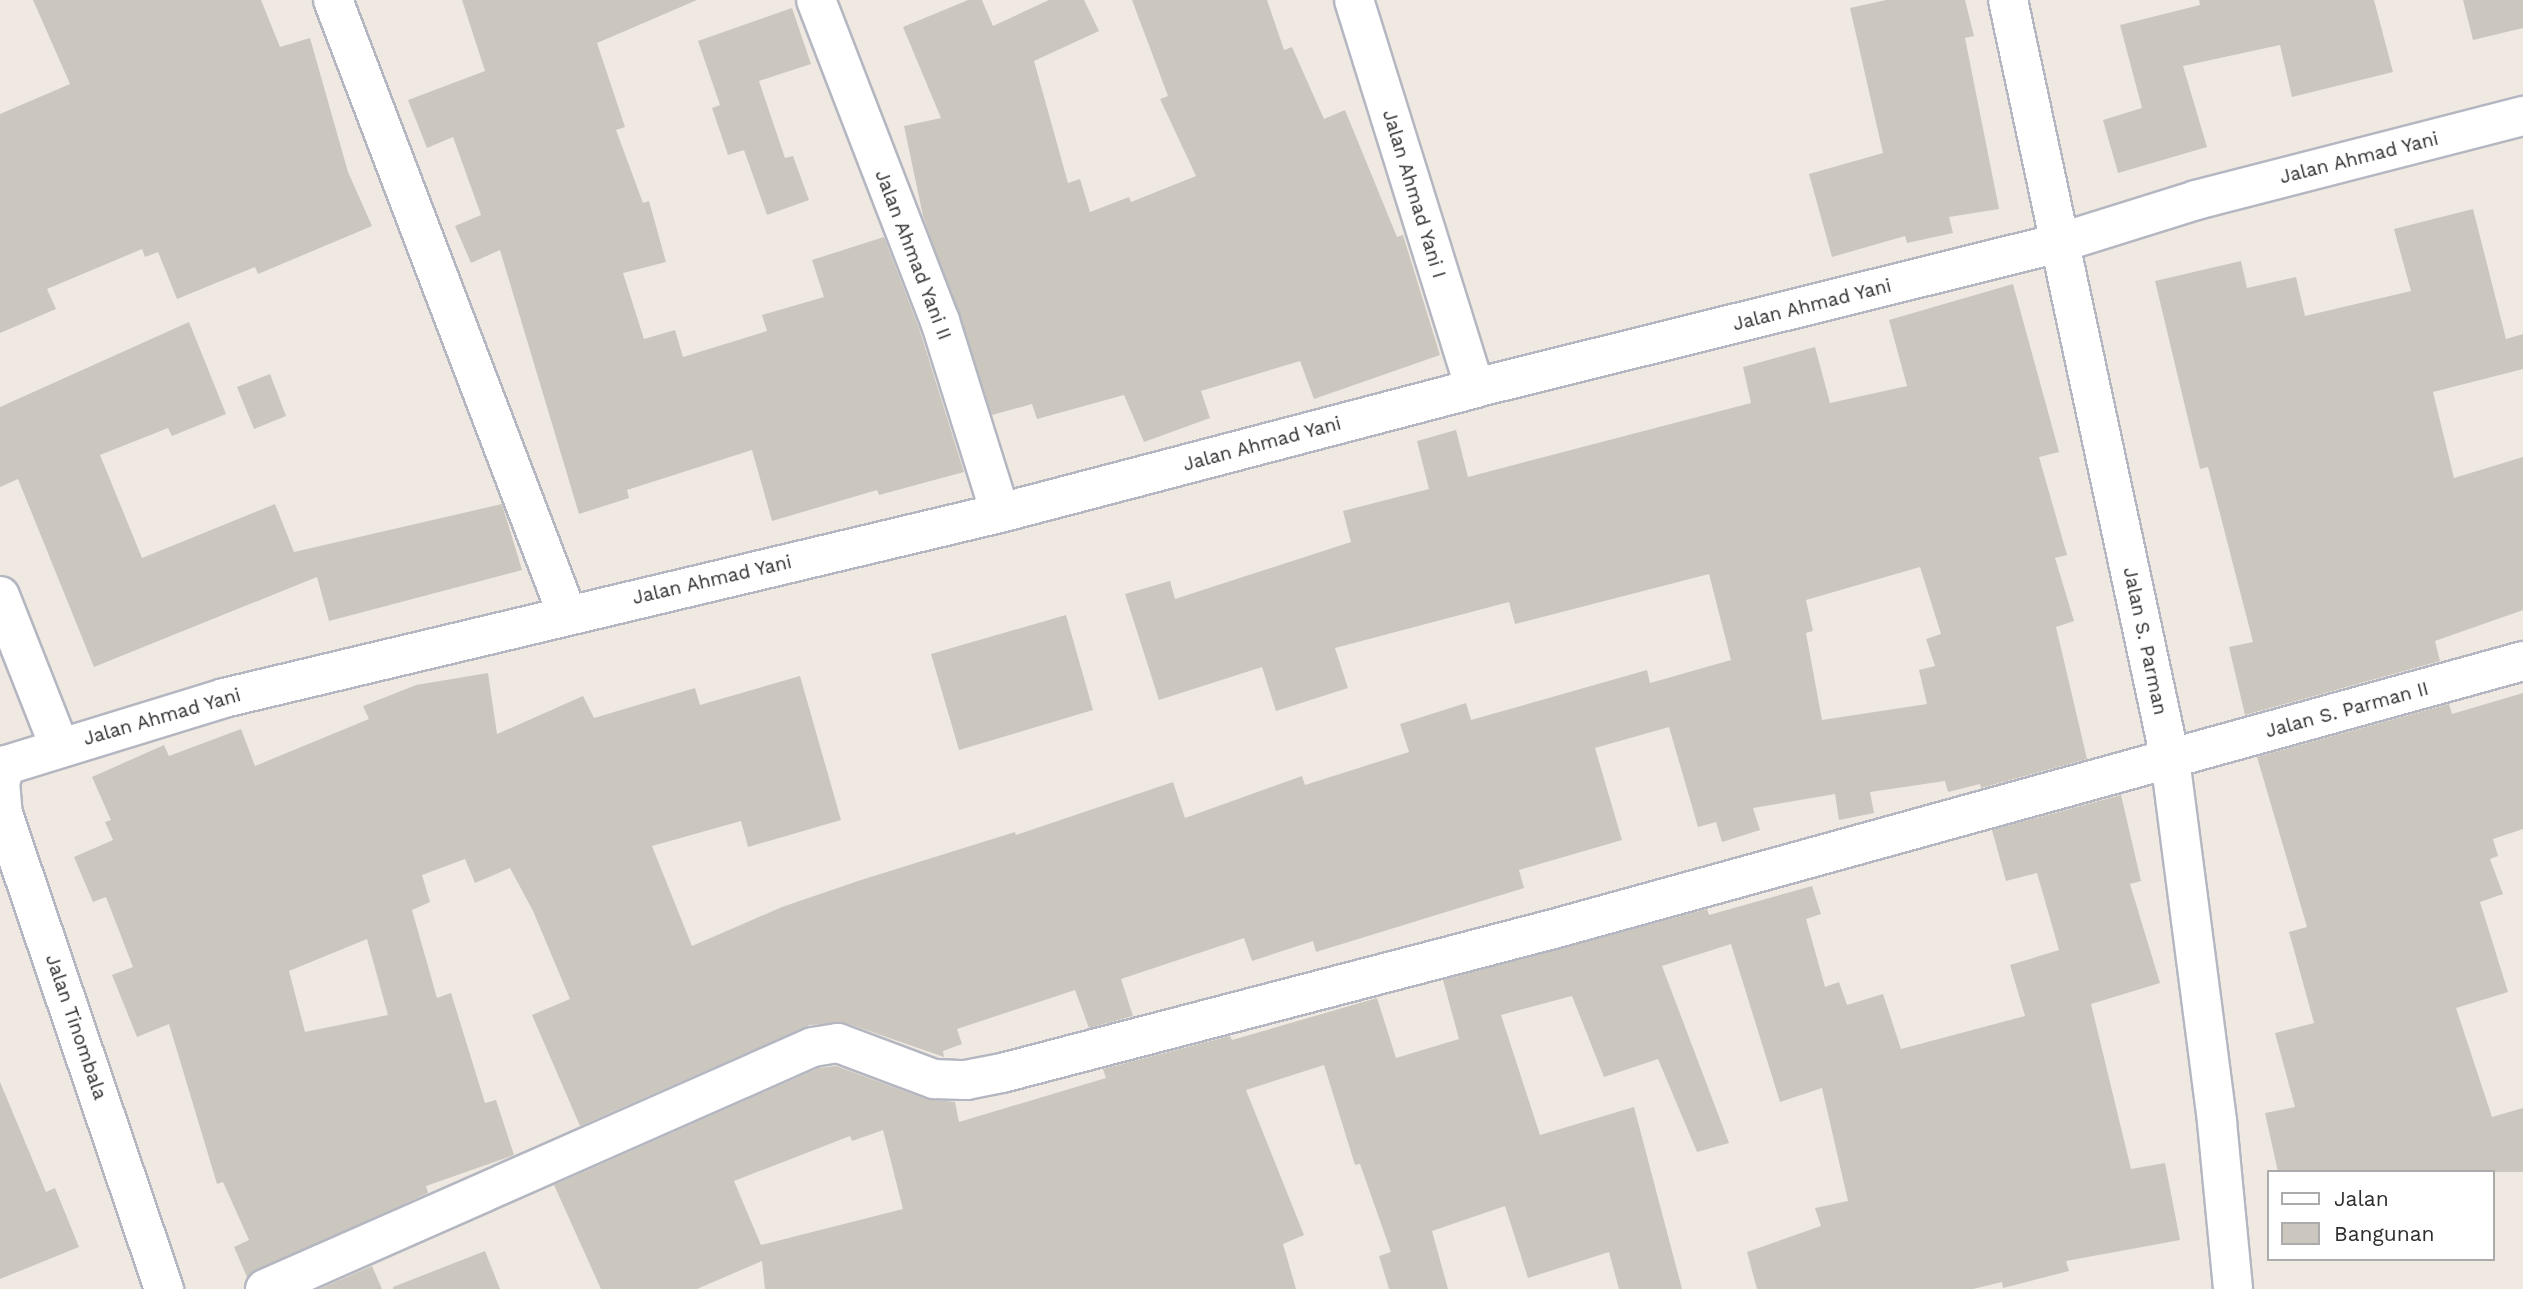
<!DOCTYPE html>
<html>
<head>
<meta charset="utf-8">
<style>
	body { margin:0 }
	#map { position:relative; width:2523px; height:1289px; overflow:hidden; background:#efe9e1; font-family:"Work Sans",sans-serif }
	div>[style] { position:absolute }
	.building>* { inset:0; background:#cbc7bf }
	.roads { filter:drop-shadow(2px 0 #b4b7c1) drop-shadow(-2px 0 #b4b7c1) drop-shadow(0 2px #b4b7c1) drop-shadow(0 -2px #b4b7c1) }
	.minor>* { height:38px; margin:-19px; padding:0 19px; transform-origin:19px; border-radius:19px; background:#fff }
	.tertiary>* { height:38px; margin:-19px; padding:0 19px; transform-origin:19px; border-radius:19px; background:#fff }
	span { translate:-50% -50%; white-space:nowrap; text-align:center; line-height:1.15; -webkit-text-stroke:5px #fff; paint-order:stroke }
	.street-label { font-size:19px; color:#2e2e2e }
	.legend { position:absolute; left:2267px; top:1170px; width:228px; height:91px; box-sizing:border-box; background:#fff; border:2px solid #ababab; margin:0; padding:9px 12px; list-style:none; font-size:21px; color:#2e2e2e }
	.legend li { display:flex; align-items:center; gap:14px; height:35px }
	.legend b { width:35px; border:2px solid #ababab }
</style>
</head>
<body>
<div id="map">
	<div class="building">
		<i style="clip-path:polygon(33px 0,261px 0,280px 47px,310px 38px,348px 172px,372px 226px,258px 274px,255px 267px,177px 299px,158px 252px,145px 257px,142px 249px,47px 289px,56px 309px,0 333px,0 114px,70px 84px)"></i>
		<i style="clip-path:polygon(462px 0,697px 0,597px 43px,625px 127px,616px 130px,643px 203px,649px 201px,666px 262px,623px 273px,644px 339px,675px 330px,683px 357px,767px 331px,762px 315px,824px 297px,812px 260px,884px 237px,919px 328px,964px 472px,879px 495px,877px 490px,772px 521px,752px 450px,627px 490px,629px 498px,579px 514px,500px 250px,471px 263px,455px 226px,481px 215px,453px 137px,427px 148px,408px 100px,485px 71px)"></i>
		<i style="clip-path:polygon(968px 0,982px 0,993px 26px,1049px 0,1084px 0,1099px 31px,1034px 61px,1068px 183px,1080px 179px,1090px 212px,1129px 197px,1131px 202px,1196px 176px,1160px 99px,1168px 96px,1132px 0,1267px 0,1284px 50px,1292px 47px,1324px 119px,1345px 110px,1397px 237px,1403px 235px,1440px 355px,1314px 399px,1300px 361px,1201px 391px,1210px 418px,1144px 442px,1124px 395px,1037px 419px,1032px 404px,992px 415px,923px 216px,904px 126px,941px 118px,903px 27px)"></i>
		<i style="clip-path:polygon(1886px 0,1965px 0,1974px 36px,1965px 38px,1999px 209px,1949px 217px,1953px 233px,1907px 243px,1905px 236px,1832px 257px,1809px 174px,1883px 153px,1850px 8px)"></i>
		<i style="clip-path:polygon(2199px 0,2374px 0,2393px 72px,2292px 97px,2280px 45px,2183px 66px,2207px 147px,2118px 173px,2103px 120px,2142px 108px,2120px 25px,2200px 5px)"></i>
		<i style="clip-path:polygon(2463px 0,2523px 0,2523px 28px,2473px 40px)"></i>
		<i style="clip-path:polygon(792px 8px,811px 64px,759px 81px,785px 158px,793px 156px,809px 200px,767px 215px,744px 150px,728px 155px,712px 108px,720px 105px,698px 41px)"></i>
		<i style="clip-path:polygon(2473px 209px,2506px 339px,2523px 334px,2523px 369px,2433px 392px,2454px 478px,2523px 457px,2523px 610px,2435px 641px,2440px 661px,2245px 715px,2229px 647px,2253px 642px,2208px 467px,2200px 469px,2155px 281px,2241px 261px,2247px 288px,2296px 277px,2305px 316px,2411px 291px,2394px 229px)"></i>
		<i style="clip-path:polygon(evenodd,2013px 284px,2059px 452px,2039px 457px,2067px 555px,2055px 558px,2074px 621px,2056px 627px,2087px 759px,1981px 788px,1980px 784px,1948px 792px,1945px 781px,1870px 792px,1874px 813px,1839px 820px,1835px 794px,1753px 808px,1760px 830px,1722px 842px,1716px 822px,1698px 827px,1669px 727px,1595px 748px,1622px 840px,1519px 870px,1524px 888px,1316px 952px,1313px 941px,1252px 961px,1244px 938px,1121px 979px,1133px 1016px,1089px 1028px,1075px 990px,957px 1029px,962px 1044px,943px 1051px,944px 1057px,846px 1023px,810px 1025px,580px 1126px,532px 1015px,570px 999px,533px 911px,510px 868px,475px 883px,465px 859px,422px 875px,430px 902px,412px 910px,437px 998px,451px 993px,485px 1103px,496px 1100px,514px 1155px,426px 1186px,428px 1193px,247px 1277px,234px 1247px,249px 1240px,223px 1182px,217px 1184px,169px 1024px,137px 1037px,112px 975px,133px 967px,106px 897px,93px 902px,74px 857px,113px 840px,105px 822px,111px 820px,92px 777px,164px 745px,169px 756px,241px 729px,255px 766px,369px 719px,363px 706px,416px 685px,488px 673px,497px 734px,583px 696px,594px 718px,695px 688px,700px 705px,800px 676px,841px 820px,748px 847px,741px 821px,652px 846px,692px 946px,782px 907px,861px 880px,1015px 832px,1016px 835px,1173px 782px,1185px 818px,1302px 776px,1305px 785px,1409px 752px,1400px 724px,1466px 703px,1471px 720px,1647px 670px,1650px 683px,1731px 660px,1709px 574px,1515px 624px,1509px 602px,1335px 648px,1348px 688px,1276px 711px,1262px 667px,1159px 700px,1125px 594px,1170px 581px,1175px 599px,1351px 542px,1343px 511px,1429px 489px,1417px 441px,1456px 430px,1468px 477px,1751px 403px,1743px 367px,1815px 347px,1830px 403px,1907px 386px,1889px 320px,2013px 284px,1920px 567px,1941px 634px,1926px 639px,1935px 666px,1919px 670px,1927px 704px,1822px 720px,1806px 633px,1813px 631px,1806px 600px,1920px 567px,2013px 284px,367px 939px,388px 1015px,305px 1032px,289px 971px,367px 939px)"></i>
		<i style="clip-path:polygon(189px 322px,226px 414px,172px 436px,168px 428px,100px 455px,142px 558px,275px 504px,294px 552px,502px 504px,522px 570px,329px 621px,317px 577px,94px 667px,18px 479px,0 487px,0 407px)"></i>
		<i style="clip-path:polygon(270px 374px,286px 416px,254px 429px,237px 387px)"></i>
		<i style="clip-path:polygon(1066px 615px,1093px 710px,959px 750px,931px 654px)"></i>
		<i style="clip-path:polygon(2523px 693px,2523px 829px,2493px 839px,2498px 856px,2490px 859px,2503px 894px,2480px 902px,2508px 992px,2456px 1008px,2492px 1117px,2523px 1108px,2523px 1172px,2278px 1172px,2265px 1113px,2295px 1107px,2275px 1033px,2314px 1023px,2289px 932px,2307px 927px,2257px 757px,2449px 704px,2452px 714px)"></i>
		<i style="clip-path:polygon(evenodd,2121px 795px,2141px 881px,2130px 884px,2160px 983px,2091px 1004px,2131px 1169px,2165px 1163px,2180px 1240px,2066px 1261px,2069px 1271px,2003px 1288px,2002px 1282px,1973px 1289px,1757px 1289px,1747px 1252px,1821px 1226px,1815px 1208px,1848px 1201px,1822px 1088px,1780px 1102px,1731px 944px,1662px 966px,1729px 1143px,1697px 1152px,1658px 1059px,1604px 1077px,1572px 996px,1501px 1015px,1540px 1135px,1634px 1107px,1682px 1289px,1619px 1289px,1609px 1252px,1528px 1278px,1505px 1206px,1432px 1231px,1448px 1289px,1389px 1289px,1379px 1256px,1391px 1252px,1360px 1164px,1355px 1165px,1324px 1065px,1246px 1090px,1304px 1235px,1283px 1244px,1296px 1289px,765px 1289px,762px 1261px,697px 1289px,601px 1289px,554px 1185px,819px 1068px,836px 1066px,926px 1099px,955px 1102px,959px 1122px,1106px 1078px,1103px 1069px,1230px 1036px,1232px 1040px,1377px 998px,1396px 1058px,1459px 1039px,1443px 980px,1707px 909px,1709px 915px,1812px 886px,1821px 914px,1806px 919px,1825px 987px,1839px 982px,1847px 1005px,1883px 994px,1901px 1049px,2025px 1016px,2010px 965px,2059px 950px,2037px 873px,2006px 881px,1992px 830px,2121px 795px,883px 1130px,903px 1209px,761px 1245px,734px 1181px,850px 1136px,852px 1141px,883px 1130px)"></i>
		<i style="clip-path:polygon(0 1082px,46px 1192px,55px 1188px,79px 1247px,0 1279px)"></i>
		<i style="clip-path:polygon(485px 1251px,500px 1289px,393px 1289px,393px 1287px)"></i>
		<i style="clip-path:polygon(372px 1266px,382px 1289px,319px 1289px)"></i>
	</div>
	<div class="roads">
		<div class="minor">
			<i style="left:333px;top:0;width:657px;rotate:69.14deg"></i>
			<i style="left:816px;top:0;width:344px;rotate:68.9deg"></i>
			<i style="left:940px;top:321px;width:201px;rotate:72.6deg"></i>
			<i style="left:1354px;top:0;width:406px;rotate:72.7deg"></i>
			<i style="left:0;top:596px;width:161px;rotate:68.5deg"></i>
			<i style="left:6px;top:765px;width:18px;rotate:109deg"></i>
			<i style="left:0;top:782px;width:32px;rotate:85deg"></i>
			<i style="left:3px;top:814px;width:502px;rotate:71.28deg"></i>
			<i style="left:0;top:767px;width:234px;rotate:-17.1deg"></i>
			<i style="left:224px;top:698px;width:798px;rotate:-13.41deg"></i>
			<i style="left:1000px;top:513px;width:491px;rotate:-14.7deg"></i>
			<i style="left:1475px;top:388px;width:602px;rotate:-13.94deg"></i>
			<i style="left:2059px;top:243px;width:144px;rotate:-17.4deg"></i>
			<i style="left:2196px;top:200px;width:338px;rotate:-14.4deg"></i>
			<i style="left:265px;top:1289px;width:599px;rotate:-23.83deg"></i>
			<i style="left:813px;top:1047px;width:25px;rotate:-9deg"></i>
			<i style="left:838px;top:1043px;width:103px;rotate:20.6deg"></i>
			<i style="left:934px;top:1079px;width:32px;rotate:2deg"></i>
			<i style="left:966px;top:1080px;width:37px;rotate:-11deg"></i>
			<i style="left:1002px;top:1073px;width:574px;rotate:-14.64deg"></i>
			<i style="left:1557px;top:928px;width:1002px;rotate:-15.45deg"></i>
		</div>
		<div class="tertiary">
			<i style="left:2008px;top:0;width:776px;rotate:77.95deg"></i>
			<i style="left:2170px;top:759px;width:366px;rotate:82.6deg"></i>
			<i style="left:2217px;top:1122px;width:168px;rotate:84.5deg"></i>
		</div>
	</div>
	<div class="street-label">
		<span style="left:2359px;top:158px;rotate:-14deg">Jalan Ahmad Yani</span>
		<span style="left:1414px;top:194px;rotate:73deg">Jalan Ahmad Yani I</span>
		<span style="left:913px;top:255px;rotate:69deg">Jalan Ahmad Yani II</span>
		<span style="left:1812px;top:305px;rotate:-14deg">Jalan Ahmad Yani</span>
		<span style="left:1262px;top:444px;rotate:-15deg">Jalan Ahmad Yani</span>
		<span style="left:712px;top:580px;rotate:-13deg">Jalan Ahmad Yani</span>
		<span style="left:2145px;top:641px;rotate:78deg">Jalan S. Parman</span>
		<span style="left:2347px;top:710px;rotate:-15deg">Jalan S. Parman II</span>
		<span style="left:162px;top:717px;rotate:-16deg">Jalan Ahmad Yani</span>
		<span style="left:76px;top:1027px;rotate:71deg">Jalan Tinombala</span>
	</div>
	<ul class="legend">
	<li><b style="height:9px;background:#fff"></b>Jalan</li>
	<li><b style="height:19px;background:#cbc7bf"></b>Bangunan</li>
	</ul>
</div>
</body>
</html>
